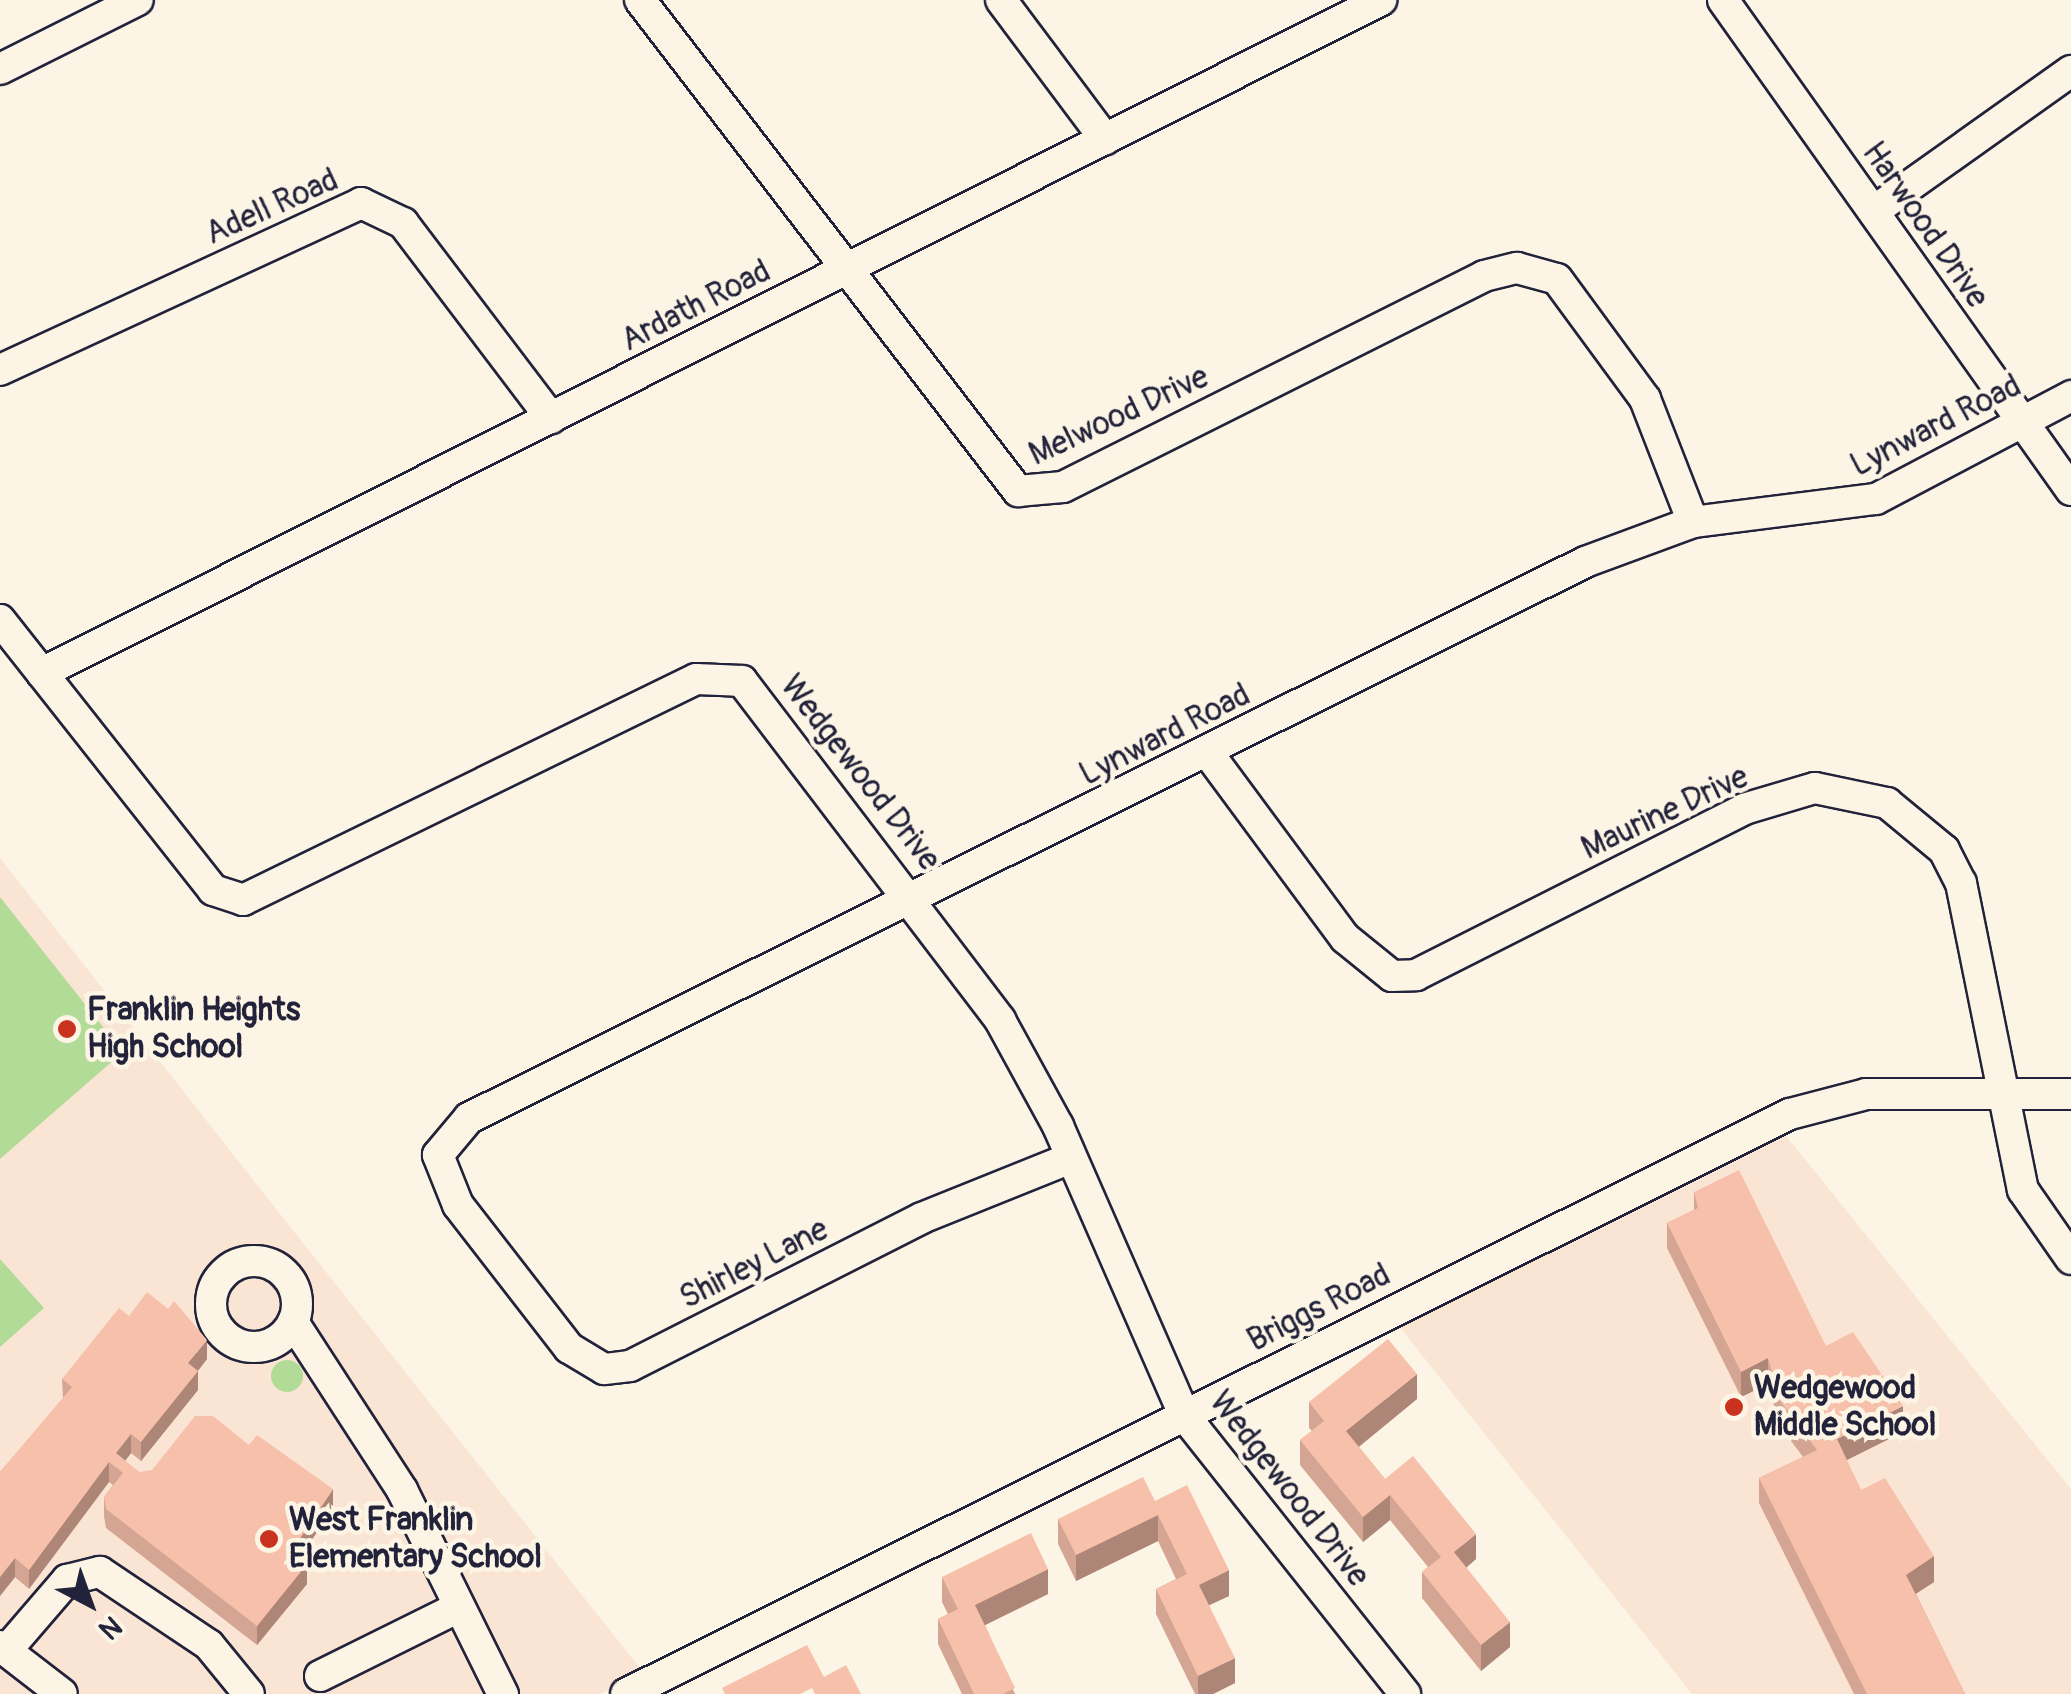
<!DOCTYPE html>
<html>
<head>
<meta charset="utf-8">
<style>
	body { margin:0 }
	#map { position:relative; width:2071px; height:1694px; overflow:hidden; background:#fcf5e5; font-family:Pangolin,sans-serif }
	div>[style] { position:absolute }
	.built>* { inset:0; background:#fae5d4 }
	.green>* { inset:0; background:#b2db97 }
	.round { border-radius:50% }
	.roads { filter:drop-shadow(2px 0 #22223b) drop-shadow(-2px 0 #22223b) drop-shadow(0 2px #22223b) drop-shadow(0 -2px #22223b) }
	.minor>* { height:30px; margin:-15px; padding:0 15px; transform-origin:15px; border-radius:15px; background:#fcf5e5 }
	.minor>.ring { margin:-15px; padding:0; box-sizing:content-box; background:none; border:30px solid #fcf5e5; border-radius:50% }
	.wall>* { inset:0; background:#d4a593 }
	.shaded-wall>* { inset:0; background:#ad8678 }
	.building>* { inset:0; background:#f7c0ab }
	.dots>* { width:28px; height:28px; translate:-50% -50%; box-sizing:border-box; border:5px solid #fcf5e5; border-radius:50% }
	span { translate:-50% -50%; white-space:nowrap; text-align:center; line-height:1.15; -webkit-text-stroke:9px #fcf5e5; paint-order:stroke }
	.street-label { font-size:32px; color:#22223b }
	.poi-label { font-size:32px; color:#22223b; font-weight:700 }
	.left { translate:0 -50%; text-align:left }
	.north { position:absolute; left:40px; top:1554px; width:100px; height:100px; -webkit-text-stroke:8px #fcf5e5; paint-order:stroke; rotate:139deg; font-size:28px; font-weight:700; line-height:40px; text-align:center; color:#22223b }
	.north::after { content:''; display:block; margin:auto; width:35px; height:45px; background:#22223b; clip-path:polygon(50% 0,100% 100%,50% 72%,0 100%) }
</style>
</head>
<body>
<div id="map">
	<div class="built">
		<i style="clip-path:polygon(0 858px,269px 1200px,643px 1672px,600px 1694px,0 1694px)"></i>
		<i style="clip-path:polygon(1783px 1132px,2071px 1489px,2071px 1694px,1692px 1694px,1398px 1325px)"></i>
	</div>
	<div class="green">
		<i style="clip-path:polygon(0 897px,123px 1052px,0 1159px)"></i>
		<i style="clip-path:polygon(0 1259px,44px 1308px,0 1347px)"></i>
		<i class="round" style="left:271px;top:1360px;width:32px;height:32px"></i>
	</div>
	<div class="roads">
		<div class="minor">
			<i style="left:640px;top:0;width:620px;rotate:52.41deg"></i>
			<i style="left:1018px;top:491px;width:45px;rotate:-5.1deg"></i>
			<i style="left:1063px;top:487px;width:471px;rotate:-26.6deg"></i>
			<i style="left:1484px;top:276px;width:34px;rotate:-14deg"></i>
			<i style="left:1517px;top:268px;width:41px;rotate:15.4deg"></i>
			<i style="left:1557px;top:279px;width:149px;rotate:53.7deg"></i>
			<i style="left:1645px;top:399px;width:132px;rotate:68.7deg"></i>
			<i style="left:1001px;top:0;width:174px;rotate:53.2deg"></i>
			<i style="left:1723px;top:0;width:601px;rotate:54.62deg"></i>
			<i style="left:0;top:69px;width:154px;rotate:-26.6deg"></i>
			<i style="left:1874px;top:211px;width:242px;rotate:-35.4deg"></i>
			<i style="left:0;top:370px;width:398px;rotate:-24.8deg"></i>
			<i style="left:361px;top:203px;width:47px;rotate:25.5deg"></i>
			<i style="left:403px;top:223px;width:245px;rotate:52.8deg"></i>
			<i style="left:0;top:620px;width:344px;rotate:51.7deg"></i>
			<i style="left:213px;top:890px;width:32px;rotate:18deg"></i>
			<i style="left:243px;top:900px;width:504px;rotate:-26.01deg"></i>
			<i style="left:696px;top:679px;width:46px;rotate:2.5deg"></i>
			<i style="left:742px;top:681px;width:426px;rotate:52.7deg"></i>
			<i style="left:1000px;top:1020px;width:121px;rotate:61.3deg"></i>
			<i style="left:1058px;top:1126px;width:315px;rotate:66.4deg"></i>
			<i style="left:1184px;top:1415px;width:356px;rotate:51.6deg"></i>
			<i style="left:42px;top:673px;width:1499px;rotate:-26.68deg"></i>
			<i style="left:1208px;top:753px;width:230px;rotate:53.5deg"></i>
			<i style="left:1345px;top:938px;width:60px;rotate:39deg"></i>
			<i style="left:1392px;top:976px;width:24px;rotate:-2deg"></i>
			<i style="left:1416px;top:975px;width:368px;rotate:-26.8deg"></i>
			<i style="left:1744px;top:809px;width:74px;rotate:-16.5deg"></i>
			<i style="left:1815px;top:788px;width:74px;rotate:11.8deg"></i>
			<i style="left:1887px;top:803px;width:74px;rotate:39.5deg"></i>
			<i style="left:1944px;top:850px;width:37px;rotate:63deg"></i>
			<i style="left:1961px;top:883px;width:313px;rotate:78.6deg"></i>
			<i style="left:2023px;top:1190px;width:84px;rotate:55.2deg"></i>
			<i style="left:1071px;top:1158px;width:161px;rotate:158.1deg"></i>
			<i style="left:922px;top:1218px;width:327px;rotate:153.1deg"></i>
			<i style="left:630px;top:1366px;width:26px;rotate:173deg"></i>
			<i style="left:604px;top:1369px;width:41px;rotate:-149deg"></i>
			<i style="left:569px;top:1348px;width:181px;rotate:-127.8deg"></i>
			<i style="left:458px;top:1205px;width:54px;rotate:-111.8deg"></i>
			<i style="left:438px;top:1155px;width:48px;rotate:-50deg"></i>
			<i style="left:469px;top:1118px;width:1247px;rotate:-26.48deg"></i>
			<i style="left:1585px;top:562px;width:115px;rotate:-20.3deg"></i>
			<i style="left:1693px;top:522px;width:184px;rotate:-7.2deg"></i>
			<i style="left:1876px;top:499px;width:221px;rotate:-27.8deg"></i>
			<i class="ring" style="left:211px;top:1261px;width:56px;height:56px"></i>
			<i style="left:293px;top:1322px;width:200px;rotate:57deg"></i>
			<i style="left:402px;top:1490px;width:228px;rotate:63.7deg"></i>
			<i style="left:0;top:1646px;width:78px;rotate:37.7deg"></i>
			<i style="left:6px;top:1651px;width:94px;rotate:-49.3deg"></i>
			<i style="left:67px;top:1580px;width:34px;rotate:-14deg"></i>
			<i style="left:100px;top:1572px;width:131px;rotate:33.8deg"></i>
			<i style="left:209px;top:1645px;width:63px;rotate:50.8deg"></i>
			<i style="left:320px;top:1676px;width:155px;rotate:-26.4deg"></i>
			<i style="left:626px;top:1694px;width:1300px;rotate:-26.49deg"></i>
			<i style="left:1790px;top:1114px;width:79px;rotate:-14.7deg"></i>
			<i style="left:1866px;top:1094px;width:205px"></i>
		</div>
	</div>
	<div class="wall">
		<i style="clip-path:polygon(1694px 1192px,1826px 1346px,1903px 1432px,1846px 1460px,1861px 1490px,1934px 1582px,1916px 1594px,1965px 1694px,1854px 1694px,1759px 1503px,1759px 1478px,1803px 1457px,1780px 1426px,1768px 1384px,1741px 1397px,1667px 1248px,1667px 1223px,1694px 1210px)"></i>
		<i style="clip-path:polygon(129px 1316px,207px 1359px,198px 1371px,198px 1390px,141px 1461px,131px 1453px,125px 1461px,139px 1472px,333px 1508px,299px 1559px,307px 1584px,257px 1645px,106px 1528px,104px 1516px,104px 1497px,113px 1485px,109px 1482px,29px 1589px,15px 1577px,0 1596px,0 1472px,63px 1399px,62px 1379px)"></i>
		<i style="clip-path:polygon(1417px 1399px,1359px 1447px,1385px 1479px,1476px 1559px,1466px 1568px,1510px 1647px,1481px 1671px,1422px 1598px,1422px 1572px,1428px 1567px,1390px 1520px,1363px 1542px,1300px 1465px,1300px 1440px,1312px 1431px,1309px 1428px,1309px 1402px)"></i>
		<i style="clip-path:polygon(1155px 1501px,1229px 1596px,1209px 1605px,1235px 1683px,1213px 1694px,1195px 1694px,1156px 1614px,1156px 1589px,1176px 1579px,1158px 1541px,1076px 1581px,1058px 1544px,1058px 1519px)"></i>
		<i style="clip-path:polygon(942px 1577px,1048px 1594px,985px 1625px,1015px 1694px,962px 1694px,938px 1644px,938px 1619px,948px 1614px,942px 1602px)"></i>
	</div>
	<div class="shaded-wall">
		<i style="clip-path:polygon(207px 1340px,207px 1359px,189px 1382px,198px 1371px,198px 1390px,141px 1461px,141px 1442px,188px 1363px)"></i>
		<i style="clip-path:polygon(1768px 1358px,1768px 1384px,1741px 1397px,1741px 1372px)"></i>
		<i style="clip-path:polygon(1417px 1374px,1417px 1399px,1346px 1457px,1346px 1431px)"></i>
		<i style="clip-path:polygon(1903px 1406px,1903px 1432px,1837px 1465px,1837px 1439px)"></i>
		<i style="clip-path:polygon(131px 1434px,131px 1453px,118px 1470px,116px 1453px)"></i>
		<i style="clip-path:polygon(109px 1462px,109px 1482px,29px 1589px,29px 1570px)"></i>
		<i style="clip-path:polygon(333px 1489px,333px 1508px,291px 1571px,291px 1552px)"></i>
		<i style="clip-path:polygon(1390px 1495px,1390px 1520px,1363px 1542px,1363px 1517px)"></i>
		<i style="clip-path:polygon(1158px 1515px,1158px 1541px,1076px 1581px,1076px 1555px)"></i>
		<i style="clip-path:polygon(1476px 1534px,1476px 1559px,1454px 1578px,1454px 1552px)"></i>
		<i style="clip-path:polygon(1934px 1556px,1934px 1582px,1906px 1600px,1906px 1575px)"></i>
		<i style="clip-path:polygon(15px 1558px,15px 1577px,0 1596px,0 1577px)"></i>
		<i style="clip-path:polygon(307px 1564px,307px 1584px,257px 1645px,257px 1626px)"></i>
		<i style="clip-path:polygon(1048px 1569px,1048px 1594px,975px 1630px,975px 1605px)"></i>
		<i style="clip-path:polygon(1229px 1570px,1229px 1596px,1199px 1610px,1199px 1585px)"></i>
		<i style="clip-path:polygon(1510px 1622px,1510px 1647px,1481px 1671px,1481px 1645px)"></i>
		<i style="clip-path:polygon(1235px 1658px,1235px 1683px,1213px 1694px,1198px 1694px,1198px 1676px)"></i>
	</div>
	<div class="building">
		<i style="clip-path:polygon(1739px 1170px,1826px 1346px,1853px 1332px,1903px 1406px,1837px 1439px,1861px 1490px,1885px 1478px,1934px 1556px,1906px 1575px,1965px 1693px,1963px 1694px,1867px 1694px,1759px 1478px,1817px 1450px,1780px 1401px,1768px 1358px,1741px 1372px,1667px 1223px,1698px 1208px,1694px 1192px)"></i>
		<i style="clip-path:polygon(147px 1292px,168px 1309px,174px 1301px,207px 1340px,188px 1363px,198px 1371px,141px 1442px,131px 1434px,116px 1453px,139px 1472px,152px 1470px,195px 1416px,213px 1416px,249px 1445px,257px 1435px,333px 1489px,291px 1552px,307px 1564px,257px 1626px,106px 1509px,104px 1497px,123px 1473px,109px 1462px,29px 1570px,15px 1558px,0 1577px,0 1472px,72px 1387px,62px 1379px,119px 1308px,129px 1316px)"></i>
		<i style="clip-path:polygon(1388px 1339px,1417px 1374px,1346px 1431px,1385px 1479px,1413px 1456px,1476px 1534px,1454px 1552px,1510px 1622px,1481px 1645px,1422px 1572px,1441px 1557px,1390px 1495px,1363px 1517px,1300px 1440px,1324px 1421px,1309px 1402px)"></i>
		<i style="clip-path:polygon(1143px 1477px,1155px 1501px,1187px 1485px,1229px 1570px,1199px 1585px,1235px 1658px,1198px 1676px,1156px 1589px,1187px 1574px,1158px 1515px,1076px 1555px,1058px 1519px)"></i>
		<i style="clip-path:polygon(1031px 1533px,1048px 1569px,975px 1605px,1015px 1688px,1003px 1694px,974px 1694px,938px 1619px,958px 1609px,942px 1577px)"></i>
		<i style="clip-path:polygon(807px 1645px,824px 1677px,846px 1665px,861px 1694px,815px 1694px,812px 1688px,800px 1694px,725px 1694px,722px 1688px)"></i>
	</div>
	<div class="dots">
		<i style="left:67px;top:1029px;background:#c8321e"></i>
		<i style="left:1734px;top:1407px;background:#c8321e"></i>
		<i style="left:269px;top:1539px;background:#c8321e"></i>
	</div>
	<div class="street-label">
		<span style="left:272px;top:207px;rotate:-24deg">Adell Road</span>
		<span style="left:1925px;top:225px;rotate:55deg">Harwood Drive</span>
		<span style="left:696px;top:306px;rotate:-27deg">Ardath Road</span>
		<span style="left:1119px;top:416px;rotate:-25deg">Melwood Drive</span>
		<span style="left:1936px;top:426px;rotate:-27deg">Lynward Road</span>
		<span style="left:1165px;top:735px;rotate:-27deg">Lynward Road</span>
		<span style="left:860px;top:773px;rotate:52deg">Wedgewood Drive</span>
		<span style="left:1665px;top:813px;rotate:-25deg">Maurine Drive</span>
		<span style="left:754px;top:1264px;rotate:-27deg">Shirley Lane</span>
		<span style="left:1319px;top:1308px;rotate:-27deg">Briggs Road</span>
		<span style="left:1289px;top:1489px;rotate:52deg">Wedgewood Drive</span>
	</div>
	<div class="poi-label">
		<span class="left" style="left:87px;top:1029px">Franklin Heights<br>High School</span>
		<span class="left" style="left:1754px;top:1407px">Wedgewood<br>Middle School</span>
		<span class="left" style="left:289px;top:1539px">West Franklin<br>Elementary School</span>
	</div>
	<div class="north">N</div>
</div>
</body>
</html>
